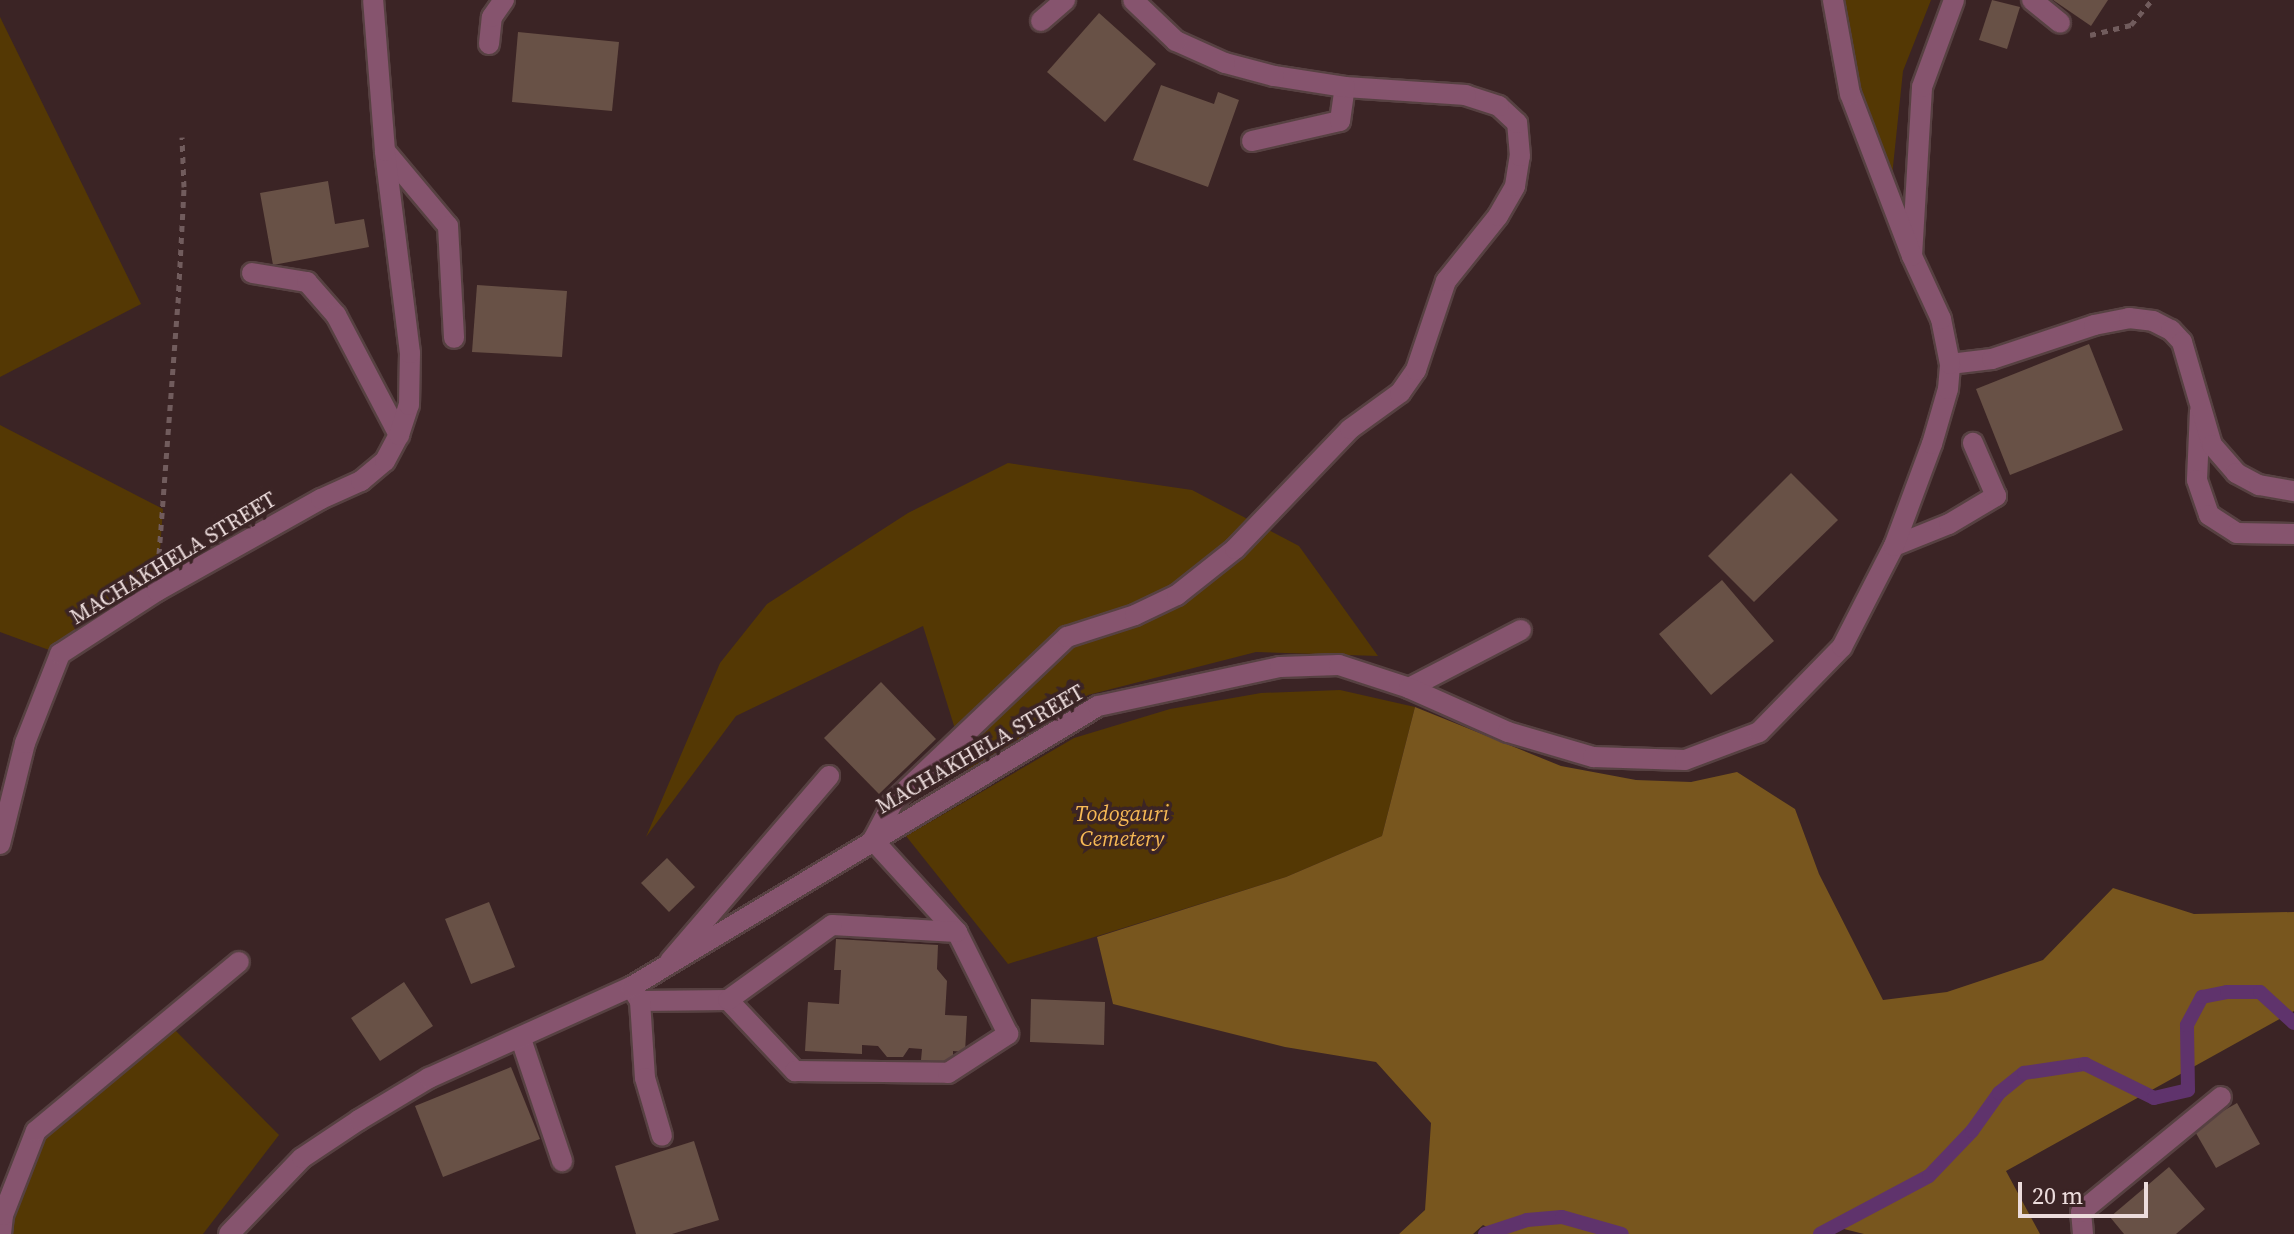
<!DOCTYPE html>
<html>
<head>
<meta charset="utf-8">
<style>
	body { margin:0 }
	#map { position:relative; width:2294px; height:1234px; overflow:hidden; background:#3b2425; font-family:"Source Serif 4",serif }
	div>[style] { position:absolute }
	.green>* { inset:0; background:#543804 }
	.forest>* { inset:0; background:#78561e }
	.stream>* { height:14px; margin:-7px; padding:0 7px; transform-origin:7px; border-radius:7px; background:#5f336c }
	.building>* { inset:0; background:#685146 }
	.path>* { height:5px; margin-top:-2.5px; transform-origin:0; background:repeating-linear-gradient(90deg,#715c5d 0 6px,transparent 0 12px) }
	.roads { filter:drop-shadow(2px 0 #574142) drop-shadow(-2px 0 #574142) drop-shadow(0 2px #574142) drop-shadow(0 -2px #574142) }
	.service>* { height:20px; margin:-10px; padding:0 10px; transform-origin:10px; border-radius:10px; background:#86546e }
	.minor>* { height:20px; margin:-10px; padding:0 10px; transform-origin:10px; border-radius:10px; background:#86546e }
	span { translate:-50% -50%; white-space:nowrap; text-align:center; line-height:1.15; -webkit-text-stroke:7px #3b2425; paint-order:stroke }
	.street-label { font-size:22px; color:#ecdcdc }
	.park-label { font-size:22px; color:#f7b955; font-style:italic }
	.scale { position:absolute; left:2018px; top:1182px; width:130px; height:36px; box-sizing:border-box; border:4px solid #ecdcdc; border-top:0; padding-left:10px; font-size:24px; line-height:28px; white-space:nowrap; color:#ecdcdc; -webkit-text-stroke:6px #3b2425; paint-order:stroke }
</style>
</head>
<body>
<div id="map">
	<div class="green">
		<i style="clip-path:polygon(1833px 0,1931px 0,1903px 71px,1890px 195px,1850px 94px)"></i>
		<i style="clip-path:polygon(0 17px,141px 304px,0 377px)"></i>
		<i style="clip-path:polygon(0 425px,163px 509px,157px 591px,60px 654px,0 632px)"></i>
		<i style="clip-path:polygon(1008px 463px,1192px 490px,1299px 546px,1378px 656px,1256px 652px,1088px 695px,969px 774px,923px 626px,736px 716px,646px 837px,720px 663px,767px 604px,908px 513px)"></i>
		<i style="clip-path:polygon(1340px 690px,1415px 707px,1382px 836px,1286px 877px,1008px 964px,906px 836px,1074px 738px,1170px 709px,1261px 693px)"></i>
		<i style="clip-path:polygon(167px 1022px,279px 1135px,203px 1234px,1px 1234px,36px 1131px)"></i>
	</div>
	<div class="forest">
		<i style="clip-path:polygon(1415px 707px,1561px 766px,1636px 780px,1691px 782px,1737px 772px,1795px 809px,1819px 874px,1883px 1000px,1947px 992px,2043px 960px,2113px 888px,2194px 914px,2294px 912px,2294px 1011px,2006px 1171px,2040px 1234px,1864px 1234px,1836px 1227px,1824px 1234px,1501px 1234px,1483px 1225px,1473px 1234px,1399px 1234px,1425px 1210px,1431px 1123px,1376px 1062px,1285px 1047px,1113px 1004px,1097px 937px,1286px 877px,1382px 836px)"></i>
	</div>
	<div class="stream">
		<i style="left:1485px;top:1234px;width:44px;rotate:-18.4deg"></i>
		<i style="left:1527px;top:1220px;width:35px;rotate:-5deg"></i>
		<i style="left:1562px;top:1217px;width:62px;rotate:15.8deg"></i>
		<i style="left:1820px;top:1234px;width:123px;rotate:-28deg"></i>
		<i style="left:1929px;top:1176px;width:62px;rotate:-46.3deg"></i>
		<i style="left:1972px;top:1131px;width:47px;rotate:-54.6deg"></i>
		<i style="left:1999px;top:1093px;width:32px;rotate:-39deg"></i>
		<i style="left:2024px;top:1073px;width:62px;rotate:-8.4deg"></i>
		<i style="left:2085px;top:1064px;width:77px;rotate:26.2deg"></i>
		<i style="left:2154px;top:1098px;width:35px;rotate:-13deg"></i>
		<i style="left:2188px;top:1090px;width:65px;rotate:-90.9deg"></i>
		<i style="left:2187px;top:1025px;width:32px;rotate:-62deg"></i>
		<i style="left:2202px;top:997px;width:25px;rotate:-11deg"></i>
		<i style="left:2227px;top:992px;width:33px"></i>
		<i style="left:2260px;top:992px;width:46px;rotate:42.4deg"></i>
	</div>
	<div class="building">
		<i style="clip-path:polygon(1992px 0,2020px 7px,2007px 49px,1979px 40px)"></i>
		<i style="clip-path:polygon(2053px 0,2108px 0,2091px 26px)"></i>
		<i style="clip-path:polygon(1099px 13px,1156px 64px,1105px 122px,1047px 72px)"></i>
		<i style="clip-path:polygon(518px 32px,619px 42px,612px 111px,512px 102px)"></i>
		<i style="clip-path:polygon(1161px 85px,1214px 104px,1218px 92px,1239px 100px,1208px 187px,1133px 160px)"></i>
		<i style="clip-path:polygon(328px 181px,335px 224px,364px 219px,369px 247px,273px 265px,260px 193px)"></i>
		<i style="clip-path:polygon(477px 285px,567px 291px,562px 357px,472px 352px)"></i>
		<i style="clip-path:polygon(2089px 344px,2123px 430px,2010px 475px,1976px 389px)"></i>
		<i style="clip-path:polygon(1791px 473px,1838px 520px,1754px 602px,1708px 556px)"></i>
		<i style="clip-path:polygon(1722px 580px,1774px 641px,1711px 695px,1659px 634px)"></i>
		<i style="clip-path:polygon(881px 682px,936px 739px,879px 794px,824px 738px)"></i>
		<i style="clip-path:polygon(667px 858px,695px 887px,669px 912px,641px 883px)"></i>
		<i style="clip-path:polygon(489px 902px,515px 967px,471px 984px,445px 919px)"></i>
		<i style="clip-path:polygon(836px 939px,938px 945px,937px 969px,947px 981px,945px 1015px,967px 1016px,965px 1052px,953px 1051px,953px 1063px,921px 1060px,922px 1049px,909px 1048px,903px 1057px,887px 1057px,878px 1046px,862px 1045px,862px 1054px,805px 1051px,808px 1002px,839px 1004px,841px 970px,834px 970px)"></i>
		<i style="clip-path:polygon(404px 982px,433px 1026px,380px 1061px,351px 1018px)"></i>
		<i style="clip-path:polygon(1031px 999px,1105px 1002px,1104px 1045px,1030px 1042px)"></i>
		<i style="clip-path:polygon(511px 1067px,540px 1139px,443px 1177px,415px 1106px)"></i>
		<i style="clip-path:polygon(2237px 1103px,2260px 1144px,2216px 1168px,2193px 1128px)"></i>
		<i style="clip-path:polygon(694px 1141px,719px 1220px,672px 1234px,636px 1234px,615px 1166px)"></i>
		<i style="clip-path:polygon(2169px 1167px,2205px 1209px,2176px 1234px,2124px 1234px,2110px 1217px)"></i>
	</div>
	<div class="path">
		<i style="left:2090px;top:35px;width:42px;rotate:-13.7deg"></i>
		<i style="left:2131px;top:25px;width:33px;rotate:-50deg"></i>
		<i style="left:159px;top:554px;width:252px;rotate:-85.7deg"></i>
		<i style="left:178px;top:303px;width:116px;rotate:-87deg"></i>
		<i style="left:184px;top:187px;width:50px;rotate:-92.3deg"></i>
	</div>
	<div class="roads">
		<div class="service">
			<i style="left:2032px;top:0;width:36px;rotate:39deg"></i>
			<i style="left:1041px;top:21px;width:32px;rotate:-41deg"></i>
			<i style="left:489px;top:44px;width:27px;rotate:-84deg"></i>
			<i style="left:492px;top:17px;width:21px;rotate:-55deg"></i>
			<i style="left:1252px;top:141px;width:90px;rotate:-12.8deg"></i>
			<i style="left:1340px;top:121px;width:34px;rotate:-82deg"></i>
			<i style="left:385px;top:151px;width:98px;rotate:50deg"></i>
			<i style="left:448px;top:226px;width:112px;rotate:86.9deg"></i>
			<i style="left:1912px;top:256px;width:169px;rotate:-86.6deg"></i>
			<i style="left:1922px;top:87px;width:93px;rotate:-69.8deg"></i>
			<i style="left:252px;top:273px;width:56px;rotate:9.3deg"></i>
			<i style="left:307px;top:282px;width:44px;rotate:48.7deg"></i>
			<i style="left:336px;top:315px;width:136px;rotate:62.3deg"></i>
			<i style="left:2200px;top:411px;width:69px;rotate:92.5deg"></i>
			<i style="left:2197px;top:480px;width:37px;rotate:71deg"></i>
			<i style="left:2209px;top:515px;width:33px;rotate:33deg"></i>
			<i style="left:2237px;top:533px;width:57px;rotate:1deg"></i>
			<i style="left:1894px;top:546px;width:59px;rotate:-21.8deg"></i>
			<i style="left:1949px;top:524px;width:55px;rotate:-30.8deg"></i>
			<i style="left:1996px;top:496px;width:58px;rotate:-113.5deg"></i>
			<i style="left:1409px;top:688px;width:126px;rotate:-27.4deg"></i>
			<i style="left:957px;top:932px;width:125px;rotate:-132.4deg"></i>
			<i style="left:873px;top:840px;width:43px;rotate:-62.2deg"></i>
			<i style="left:893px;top:802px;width:240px;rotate:-43.5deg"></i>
			<i style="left:1067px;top:637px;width:71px;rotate:-17.9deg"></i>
			<i style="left:1135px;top:615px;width:47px;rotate:-25.5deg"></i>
			<i style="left:1177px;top:595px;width:74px;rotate:-38.4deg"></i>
			<i style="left:1235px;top:549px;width:166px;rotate:-46.2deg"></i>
			<i style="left:1350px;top:429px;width:62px;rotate:-35.8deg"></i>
			<i style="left:1400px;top:393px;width:28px;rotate:-55deg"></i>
			<i style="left:1416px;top:370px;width:94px;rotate:-71.4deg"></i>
			<i style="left:1446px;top:281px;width:83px;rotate:-51.3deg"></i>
			<i style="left:1498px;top:216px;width:34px;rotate:-60deg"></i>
			<i style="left:1515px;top:186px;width:30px;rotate:-81deg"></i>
			<i style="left:1520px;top:156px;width:33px;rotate:-95deg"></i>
			<i style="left:1517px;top:123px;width:25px;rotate:-137deg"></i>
			<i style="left:1499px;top:106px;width:35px;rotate:-162deg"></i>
			<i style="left:1466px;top:95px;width:121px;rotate:-176.2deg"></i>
			<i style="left:1345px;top:87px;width:72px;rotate:-171.2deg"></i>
			<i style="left:1274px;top:76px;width:51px;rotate:-165.1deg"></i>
			<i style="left:1225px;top:63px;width:54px;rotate:-155.8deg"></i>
			<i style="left:1176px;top:41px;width:59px;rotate:-136.4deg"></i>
			<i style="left:670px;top:961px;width:244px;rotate:-49.3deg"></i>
			<i style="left:631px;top:987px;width:17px;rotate:57deg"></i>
			<i style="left:640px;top:1001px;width:88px;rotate:-0.7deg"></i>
			<i style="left:728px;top:1000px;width:98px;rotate:46.7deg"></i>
			<i style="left:795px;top:1071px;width:153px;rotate:0.7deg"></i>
			<i style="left:948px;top:1073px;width:72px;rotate:-33deg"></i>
			<i style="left:1008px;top:1034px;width:114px;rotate:-116.6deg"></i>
			<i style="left:957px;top:932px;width:125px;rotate:-176.8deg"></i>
			<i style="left:832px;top:925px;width:128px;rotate:144.2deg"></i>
			<i style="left:640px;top:1001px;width:77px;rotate:86.3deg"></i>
			<i style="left:645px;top:1078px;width:60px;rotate:73.7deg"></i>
			<i style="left:521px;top:1039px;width:129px;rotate:71.4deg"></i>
			<i style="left:1px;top:1234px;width:19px;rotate:-84deg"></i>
			<i style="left:3px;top:1215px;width:90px;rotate:-68.6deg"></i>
			<i style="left:36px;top:1131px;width:264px;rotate:-39.8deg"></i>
			<i style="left:2083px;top:1234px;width:22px;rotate:-95deg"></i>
			<i style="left:2081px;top:1212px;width:181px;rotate:-39.4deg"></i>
		</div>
		<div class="minor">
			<i style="left:1950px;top:364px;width:42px;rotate:-6.8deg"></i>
			<i style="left:1992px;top:359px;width:108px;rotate:-18.4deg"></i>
			<i style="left:2094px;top:325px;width:36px;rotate:-11deg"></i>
			<i style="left:2129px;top:318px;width:24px;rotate:7deg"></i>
			<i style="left:2153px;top:321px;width:20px;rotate:27deg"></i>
			<i style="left:2171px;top:330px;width:16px;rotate:47deg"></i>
			<i style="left:2182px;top:342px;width:107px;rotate:73.8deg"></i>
			<i style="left:2212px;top:445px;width:37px;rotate:49deg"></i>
			<i style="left:2236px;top:473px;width:26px;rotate:28deg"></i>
			<i style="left:2259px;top:485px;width:36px;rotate:10deg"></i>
			<i style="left:0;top:844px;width:104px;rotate:-76.1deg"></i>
			<i style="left:25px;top:743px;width:96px;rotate:-68.5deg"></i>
			<i style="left:60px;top:654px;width:116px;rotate:-33deg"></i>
			<i style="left:157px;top:591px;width:188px;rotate:-29.3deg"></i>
			<i style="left:321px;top:499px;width:44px;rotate:-24.2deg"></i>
			<i style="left:361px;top:481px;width:31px;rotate:-40deg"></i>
			<i style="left:385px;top:461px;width:30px;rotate:-62deg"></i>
			<i style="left:399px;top:435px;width:32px;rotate:-72deg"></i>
			<i style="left:409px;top:405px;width:52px;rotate:-88.9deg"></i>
			<i style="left:410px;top:353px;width:204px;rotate:-97.1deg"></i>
			<i style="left:385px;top:151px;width:151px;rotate:-94.5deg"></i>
			<i style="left:229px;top:1234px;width:105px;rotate:-46.2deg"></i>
			<i style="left:302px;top:1158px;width:69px;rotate:-33.7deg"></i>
			<i style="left:359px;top:1120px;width:82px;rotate:-31deg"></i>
			<i style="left:429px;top:1078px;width:222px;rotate:-24.3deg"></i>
			<i style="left:631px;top:987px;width:545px;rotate:-31.04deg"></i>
			<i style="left:1098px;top:706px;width:186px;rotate:-12.1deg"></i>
			<i style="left:1280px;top:667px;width:59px;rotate:-1.9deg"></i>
			<i style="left:1339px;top:665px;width:74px;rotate:18.2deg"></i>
			<i style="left:1409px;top:688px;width:108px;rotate:24deg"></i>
			<i style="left:1508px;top:732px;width:89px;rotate:16.4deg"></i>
			<i style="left:1593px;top:757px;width:92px;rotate:1.9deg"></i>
			<i style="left:1685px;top:760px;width:79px;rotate:-20.7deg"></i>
			<i style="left:1759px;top:732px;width:119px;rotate:-45.7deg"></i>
			<i style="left:1842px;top:647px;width:114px;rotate:-62.8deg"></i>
			<i style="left:1894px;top:546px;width:109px;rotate:-69.6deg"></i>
			<i style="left:1932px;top:444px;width:57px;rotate:-73.8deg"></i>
			<i style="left:1948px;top:389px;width:25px;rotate:-85deg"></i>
			<i style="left:1950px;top:364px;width:46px;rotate:-101.3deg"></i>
			<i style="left:1941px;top:319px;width:69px;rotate:-114.7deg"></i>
			<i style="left:1912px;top:256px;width:173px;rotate:-110.9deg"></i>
			<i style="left:1850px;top:94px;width:96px;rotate:-100.3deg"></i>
		</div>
	</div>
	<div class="street-label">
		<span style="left:173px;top:558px;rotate:-31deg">MACHAKHELA STREET</span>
		<span style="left:980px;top:749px;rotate:-30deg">MACHAKHELA STREET</span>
	</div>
	<div class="park-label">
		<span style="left:1122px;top:826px">Todogauri<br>Cemetery</span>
	</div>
	<div class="scale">20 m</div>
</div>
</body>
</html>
